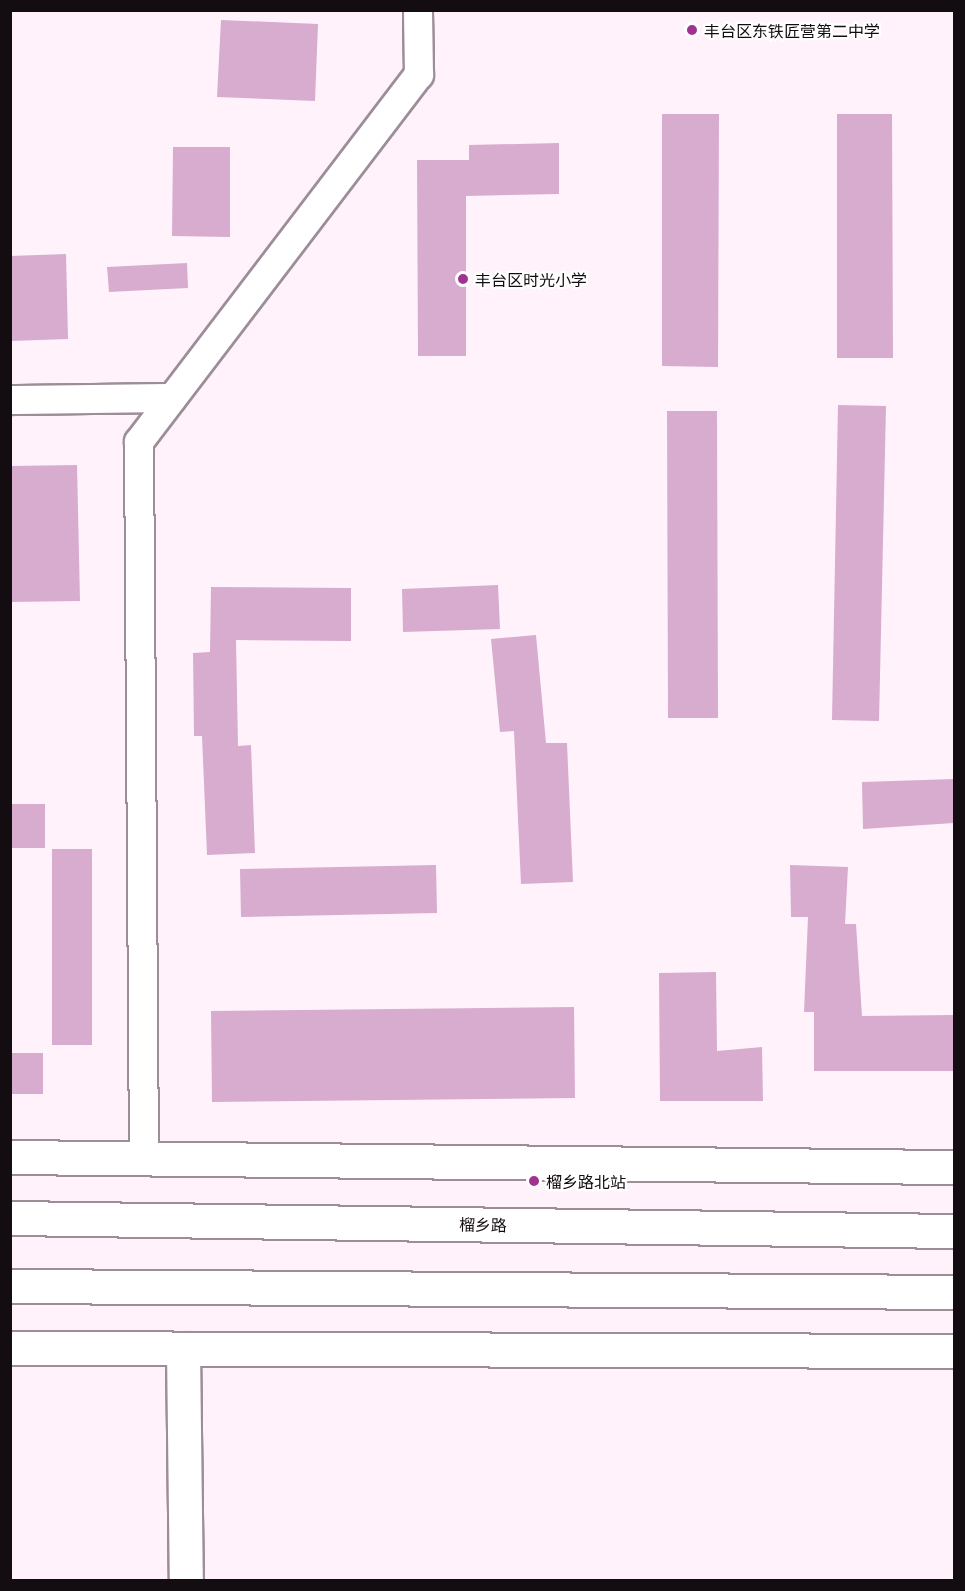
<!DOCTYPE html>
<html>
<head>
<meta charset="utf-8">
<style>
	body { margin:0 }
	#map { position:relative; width:965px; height:1591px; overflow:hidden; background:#fff2fb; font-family:Literata,"Noto Sans SC",serif }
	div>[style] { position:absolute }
	.building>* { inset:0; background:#d8acce }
	.roads { filter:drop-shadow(2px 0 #9c8d99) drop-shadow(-2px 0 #9c8d99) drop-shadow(0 2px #9c8d99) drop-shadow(0 -2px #9c8d99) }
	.street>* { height:28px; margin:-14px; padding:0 14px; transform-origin:14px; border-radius:14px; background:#fff }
	.secondary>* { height:33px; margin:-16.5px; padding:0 16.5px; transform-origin:16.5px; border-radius:16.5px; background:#fff }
	.primary>* { height:33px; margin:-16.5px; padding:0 16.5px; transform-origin:16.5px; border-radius:16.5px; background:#fff }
	.dots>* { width:16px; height:16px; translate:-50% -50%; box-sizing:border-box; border:3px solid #fff; border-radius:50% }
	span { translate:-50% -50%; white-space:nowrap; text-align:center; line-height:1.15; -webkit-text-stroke:4.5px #fff; paint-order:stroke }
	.poi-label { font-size:16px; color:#130d12 }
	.left { translate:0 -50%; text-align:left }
	.street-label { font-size:16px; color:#130d12 }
	.frame { position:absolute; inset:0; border:12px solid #130d12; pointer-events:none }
</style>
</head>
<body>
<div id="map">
	<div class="building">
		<i style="clip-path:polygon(221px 20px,318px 24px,315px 101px,217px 97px)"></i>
		<i style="clip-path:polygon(662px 114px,719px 114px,718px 367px,662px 366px)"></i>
		<i style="clip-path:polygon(837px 114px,892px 114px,893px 358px,837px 358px)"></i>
		<i style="clip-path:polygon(559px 143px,559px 194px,466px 196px,466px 356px,418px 356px,417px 160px,469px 160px,469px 145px)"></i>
		<i style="clip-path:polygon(173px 147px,230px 147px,230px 237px,172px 236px)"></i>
		<i style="clip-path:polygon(66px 254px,68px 339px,10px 341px,10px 256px)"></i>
		<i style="clip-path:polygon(187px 263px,188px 288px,109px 292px,107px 267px)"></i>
		<i style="clip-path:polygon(838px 405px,886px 406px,879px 721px,832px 720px)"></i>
		<i style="clip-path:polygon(667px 411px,717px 411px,718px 718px,668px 718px)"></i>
		<i style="clip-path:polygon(77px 465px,80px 601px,10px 602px,10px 466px)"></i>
		<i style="clip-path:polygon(498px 585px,500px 629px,403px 632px,402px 589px)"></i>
		<i style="clip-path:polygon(211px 587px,351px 588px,351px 641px,236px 640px,238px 746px,251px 745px,255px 853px,207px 855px,202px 736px,194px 736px,193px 653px,210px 652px)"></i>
		<i style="clip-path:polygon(536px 635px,546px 743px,567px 743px,573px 882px,521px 884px,514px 731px,500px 732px,491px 639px)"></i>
		<i style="clip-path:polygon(954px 779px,954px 823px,863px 829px,862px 782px)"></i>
		<i style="clip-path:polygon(10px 804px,45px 804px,45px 848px,10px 848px)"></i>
		<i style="clip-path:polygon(52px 849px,92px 849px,92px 1045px,52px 1045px)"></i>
		<i style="clip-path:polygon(436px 865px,437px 913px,241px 917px,240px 869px)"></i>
		<i style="clip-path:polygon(790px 865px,848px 867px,845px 924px,856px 924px,862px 1016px,954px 1015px,954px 1071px,814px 1071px,814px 1012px,804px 1012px,808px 917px,791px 917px)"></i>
		<i style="clip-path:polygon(716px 972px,717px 1051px,762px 1047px,763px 1101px,660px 1101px,659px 973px)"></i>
		<i style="clip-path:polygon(574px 1007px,575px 1098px,212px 1102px,211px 1011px)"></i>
		<i style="clip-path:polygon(10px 1053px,43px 1053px,43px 1094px,10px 1094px)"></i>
	</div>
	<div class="roads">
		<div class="street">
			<i style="left:10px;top:400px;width:162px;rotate:-0.7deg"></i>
			<i style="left:144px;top:1158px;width:716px;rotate:-90.4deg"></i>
			<i style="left:139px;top:442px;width:462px;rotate:-52.7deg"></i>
			<i style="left:419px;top:75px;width:65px;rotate:-90.9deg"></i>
		</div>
		<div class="secondary">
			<i style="left:10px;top:1157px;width:944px;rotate:0.61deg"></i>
			<i style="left:10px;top:1348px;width:944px;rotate:0.18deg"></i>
			<i style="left:183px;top:1349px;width:231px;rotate:89.3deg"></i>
		</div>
		<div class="primary">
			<i style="left:10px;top:1218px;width:944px;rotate:0.79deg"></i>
			<i style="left:10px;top:1286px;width:944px;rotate:0.36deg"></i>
		</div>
	</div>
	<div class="dots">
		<i style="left:692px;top:30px;background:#a13290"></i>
		<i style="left:463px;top:279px;background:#a13290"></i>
		<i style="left:534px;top:1181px;background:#a13290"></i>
	</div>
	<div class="poi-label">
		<span class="left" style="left:704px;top:30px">丰台区东铁匠营第二中学</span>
		<span class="left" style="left:475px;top:279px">丰台区时光小学</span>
		<span class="left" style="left:546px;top:1181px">榴乡路北站</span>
	</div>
	<div class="street-label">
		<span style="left:483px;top:1224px;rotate:1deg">榴乡路</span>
	</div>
	<div class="frame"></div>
</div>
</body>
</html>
